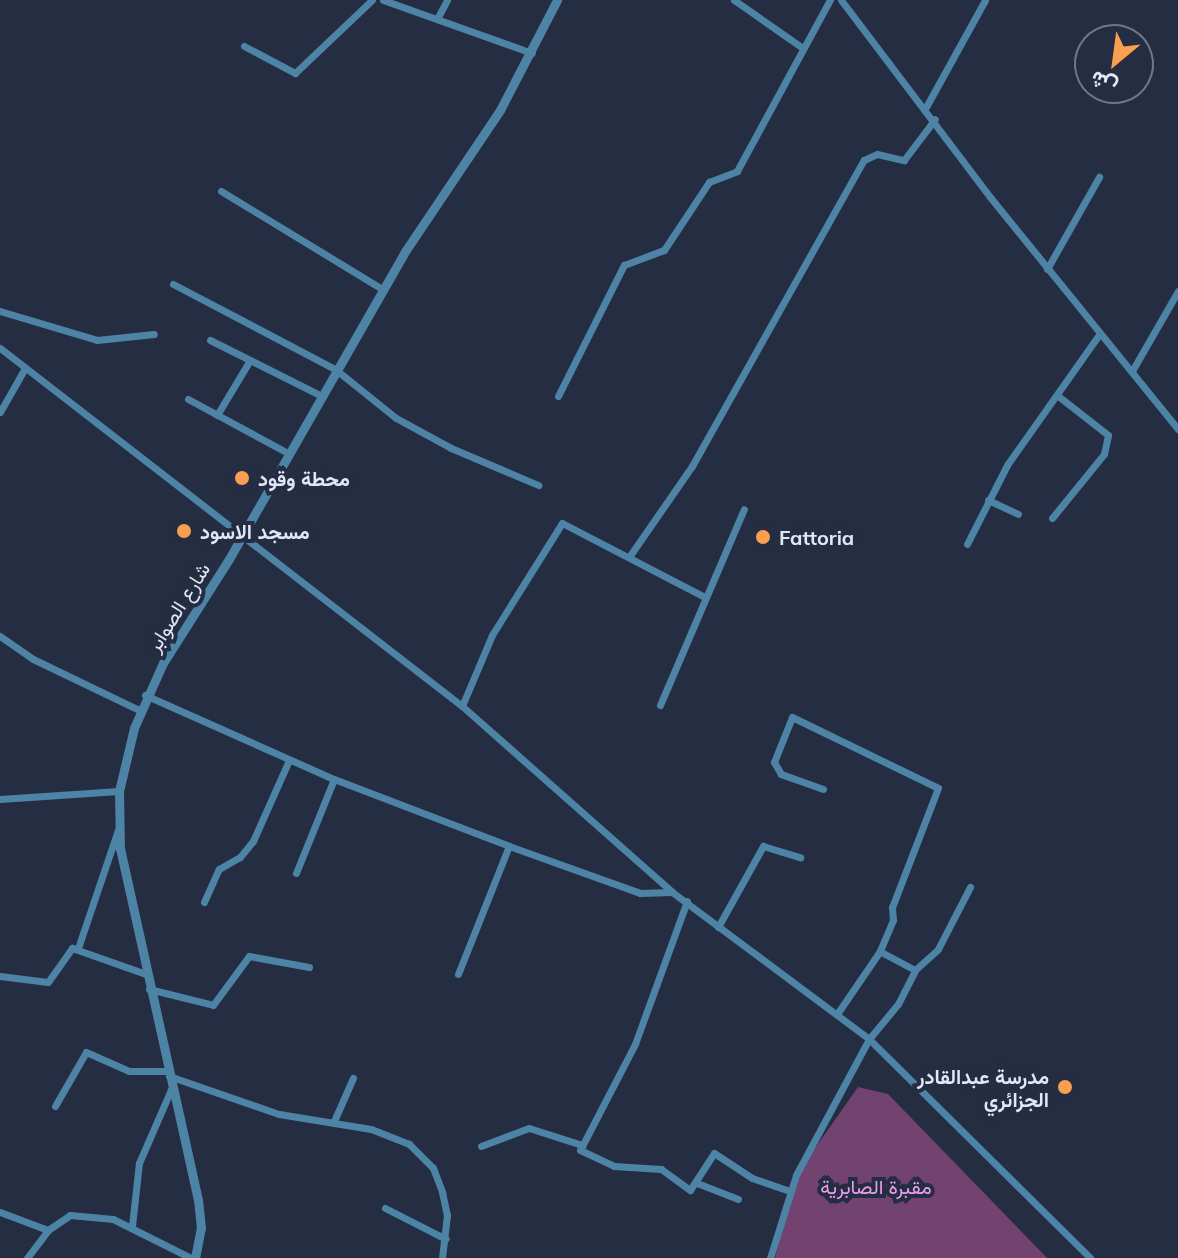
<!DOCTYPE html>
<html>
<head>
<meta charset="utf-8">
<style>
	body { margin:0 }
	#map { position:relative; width:1178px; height:1258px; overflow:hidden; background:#252d43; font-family:Mulish,Vazirmatn,sans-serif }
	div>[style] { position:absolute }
	.green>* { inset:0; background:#724271 }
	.minor>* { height:7px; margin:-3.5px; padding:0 3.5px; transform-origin:3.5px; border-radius:3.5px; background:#4d83a5 }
	.tertiary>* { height:9px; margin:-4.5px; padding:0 4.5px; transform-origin:4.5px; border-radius:4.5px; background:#4d83a5 }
	.dots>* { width:22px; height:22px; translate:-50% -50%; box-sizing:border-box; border:4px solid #252d43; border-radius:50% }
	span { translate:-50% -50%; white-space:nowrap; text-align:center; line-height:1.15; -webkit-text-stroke:8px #252d43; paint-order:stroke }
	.poi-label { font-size:20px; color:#e1e7f6; font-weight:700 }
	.left { translate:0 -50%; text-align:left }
	.right { translate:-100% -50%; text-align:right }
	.street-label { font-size:20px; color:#e1e7f6 }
	.park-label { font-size:20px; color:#ef9cec }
	.north { position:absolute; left:1074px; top:24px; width:80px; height:80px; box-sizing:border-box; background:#252d43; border:2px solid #70778b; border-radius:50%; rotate:209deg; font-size:22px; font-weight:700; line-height:32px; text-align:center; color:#e1e7f6 }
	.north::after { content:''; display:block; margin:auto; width:28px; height:36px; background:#fa9f4f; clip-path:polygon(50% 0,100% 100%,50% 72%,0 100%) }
</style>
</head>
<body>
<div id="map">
	<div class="green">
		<i style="clip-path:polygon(858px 1087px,888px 1094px,1047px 1258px,775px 1258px,794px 1178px)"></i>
	</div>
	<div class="minor">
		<i style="left:383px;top:0;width:158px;rotate:19.6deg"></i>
		<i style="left:734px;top:0;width:80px;rotate:34.9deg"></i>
		<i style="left:841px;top:0;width:247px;rotate:52.9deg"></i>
		<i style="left:990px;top:197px;width:299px;rotate:51deg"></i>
		<i style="left:437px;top:19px;width:21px;rotate:-62deg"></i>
		<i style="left:244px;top:46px;width:58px;rotate:27.9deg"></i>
		<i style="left:295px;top:73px;width:106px;rotate:-43.5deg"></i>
		<i style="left:926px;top:107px;width:122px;rotate:-61.1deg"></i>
		<i style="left:221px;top:191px;width:188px;rotate:31.3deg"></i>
		<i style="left:1047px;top:269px;width:106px;rotate:-60.5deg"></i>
		<i style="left:173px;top:284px;width:183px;rotate:27.7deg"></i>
		<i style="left:335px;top:369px;width:78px;rotate:38.8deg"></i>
		<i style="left:396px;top:418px;width:63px;rotate:28.6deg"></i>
		<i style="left:451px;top:448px;width:95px;rotate:23deg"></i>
		<i style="left:0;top:311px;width:101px;rotate:16.6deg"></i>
		<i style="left:97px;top:340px;width:57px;rotate:-6deg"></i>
		<i style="left:210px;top:340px;width:123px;rotate:26.6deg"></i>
		<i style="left:0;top:348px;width:584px;rotate:37.77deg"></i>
		<i style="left:462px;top:706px;width:281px;rotate:41.5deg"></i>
		<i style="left:672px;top:892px;width:246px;rotate:36.7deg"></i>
		<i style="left:869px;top:1039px;width:311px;rotate:44.7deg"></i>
		<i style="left:1132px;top:371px;width:92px;rotate:-60.1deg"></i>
		<i style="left:558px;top:396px;width:147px;rotate:-63.3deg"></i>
		<i style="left:624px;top:265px;width:43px;rotate:-20.6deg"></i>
		<i style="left:664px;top:250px;width:82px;rotate:-56.5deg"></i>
		<i style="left:709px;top:182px;width:30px;rotate:-21deg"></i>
		<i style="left:737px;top:171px;width:195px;rotate:-61.5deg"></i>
		<i style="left:188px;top:399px;width:114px;rotate:28.4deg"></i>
		<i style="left:0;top:412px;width:51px;rotate:-60.4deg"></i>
		<i style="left:217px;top:415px;width:64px;rotate:-59deg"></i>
		<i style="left:988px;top:500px;width:33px;rotate:25deg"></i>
		<i style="left:1052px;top:518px;width:82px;rotate:-50.9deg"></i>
		<i style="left:1104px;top:454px;width:19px;rotate:-78deg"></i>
		<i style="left:1108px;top:435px;width:65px;rotate:-141.9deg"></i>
		<i style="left:967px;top:544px;width:89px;rotate:-63.1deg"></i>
		<i style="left:1007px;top:465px;width:161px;rotate:-54.8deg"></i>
		<i style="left:629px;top:557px;width:111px;rotate:-55.3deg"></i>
		<i style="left:692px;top:466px;width:351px;rotate:-60.7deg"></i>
		<i style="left:864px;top:160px;width:14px;rotate:-25deg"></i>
		<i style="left:877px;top:154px;width:28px;rotate:13deg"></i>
		<i style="left:904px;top:160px;width:51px;rotate:-52.9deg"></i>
		<i style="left:0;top:636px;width:40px;rotate:34.9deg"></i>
		<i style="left:33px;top:659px;width:118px;rotate:25.7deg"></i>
		<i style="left:145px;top:695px;width:207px;rotate:24deg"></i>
		<i style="left:334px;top:779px;width:187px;rotate:20.9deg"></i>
		<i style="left:509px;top:846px;width:139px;rotate:19.7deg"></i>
		<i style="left:640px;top:893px;width:32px;rotate:-2deg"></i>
		<i style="left:660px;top:705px;width:213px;rotate:-66.8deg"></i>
		<i style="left:462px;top:706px;width:77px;rotate:-67.1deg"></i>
		<i style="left:492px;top:635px;width:132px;rotate:-58deg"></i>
		<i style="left:562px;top:523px;width:161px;rotate:27.4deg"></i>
		<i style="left:823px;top:789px;width:45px;rotate:-160.3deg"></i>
		<i style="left:781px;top:774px;width:14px;rotate:-120deg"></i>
		<i style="left:774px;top:762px;width:48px;rotate:-68.2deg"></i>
		<i style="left:792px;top:717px;width:162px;rotate:25.9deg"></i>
		<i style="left:938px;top:788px;width:128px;rotate:111.1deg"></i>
		<i style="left:892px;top:907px;width:13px;rotate:86deg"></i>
		<i style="left:893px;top:920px;width:34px;rotate:113deg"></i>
		<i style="left:0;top:799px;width:119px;rotate:-3.8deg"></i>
		<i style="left:296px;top:873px;width:101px;rotate:-68deg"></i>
		<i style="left:687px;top:901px;width:152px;rotate:110deg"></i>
		<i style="left:635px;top:1044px;width:119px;rotate:117.4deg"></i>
		<i style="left:580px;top:1150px;width:38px;rotate:25deg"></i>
		<i style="left:614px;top:1166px;width:47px;rotate:3.7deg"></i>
		<i style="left:661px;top:1169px;width:36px;rotate:36deg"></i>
		<i style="left:690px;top:1190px;width:44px;rotate:-57deg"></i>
		<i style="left:714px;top:1153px;width:45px;rotate:33.3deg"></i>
		<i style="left:752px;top:1178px;width:39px;rotate:19deg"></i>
		<i style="left:204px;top:902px;width:36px;rotate:-66deg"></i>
		<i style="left:219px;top:869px;width:24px;rotate:-30deg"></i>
		<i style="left:240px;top:857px;width:21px;rotate:-51deg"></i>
		<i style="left:253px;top:841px;width:89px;rotate:-66deg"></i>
		<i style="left:718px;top:927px;width:93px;rotate:-60.9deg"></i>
		<i style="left:763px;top:846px;width:39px;rotate:17deg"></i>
		<i style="left:78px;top:948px;width:125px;rotate:-71.3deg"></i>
		<i style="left:915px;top:970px;width:31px;rotate:-42deg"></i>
		<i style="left:938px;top:949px;width:70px;rotate:-62.7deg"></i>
		<i style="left:458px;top:974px;width:138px;rotate:-68.3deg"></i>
		<i style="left:0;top:976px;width:48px;rotate:7.1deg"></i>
		<i style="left:48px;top:982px;width:42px;rotate:-54.8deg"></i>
		<i style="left:72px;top:948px;width:78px;rotate:19.4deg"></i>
		<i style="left:149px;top:989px;width:66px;rotate:14deg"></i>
		<i style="left:213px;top:1005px;width:61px;rotate:-53.7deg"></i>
		<i style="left:249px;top:956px;width:61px;rotate:10.4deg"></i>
		<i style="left:169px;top:1076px;width:116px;rotate:19.1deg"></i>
		<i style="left:279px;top:1114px;width:93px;rotate:9.3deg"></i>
		<i style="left:371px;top:1129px;width:41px;rotate:21.5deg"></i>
		<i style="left:409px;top:1144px;width:34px;rotate:45deg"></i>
		<i style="left:433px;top:1168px;width:26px;rotate:69deg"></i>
		<i style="left:442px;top:1192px;width:24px;rotate:78deg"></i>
		<i style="left:447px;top:1215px;width:43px;rotate:96.6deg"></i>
		<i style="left:55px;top:1106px;width:62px;rotate:-60.1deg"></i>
		<i style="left:86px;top:1052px;width:47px;rotate:23.8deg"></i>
		<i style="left:129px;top:1071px;width:39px"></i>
		<i style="left:334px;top:1121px;width:47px;rotate:-66.2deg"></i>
		<i style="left:481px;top:1146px;width:51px;rotate:-20.6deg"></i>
		<i style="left:529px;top:1128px;width:56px;rotate:17.8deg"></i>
		<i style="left:697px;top:1183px;width:44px;rotate:21.3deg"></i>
		<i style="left:385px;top:1208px;width:68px;rotate:26.9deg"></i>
		<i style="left:0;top:1212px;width:51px;rotate:20.6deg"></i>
		<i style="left:132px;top:1226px;width:63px;rotate:-83.7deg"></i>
		<i style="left:139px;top:1163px;width:83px;rotate:-66.5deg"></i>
		<i style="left:27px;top:1258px;width:35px;rotate:-53deg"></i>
		<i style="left:48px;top:1230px;width:27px;rotate:-34deg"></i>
		<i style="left:70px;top:1215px;width:43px;rotate:5.3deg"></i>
		<i style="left:113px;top:1219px;width:87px;rotate:26.6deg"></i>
		<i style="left:770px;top:1258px;width:87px;rotate:-72.6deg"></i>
		<i style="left:796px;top:1175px;width:154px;rotate:-61.8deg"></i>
		<i style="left:869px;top:1039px;width:45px;rotate:-50.4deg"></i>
		<i style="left:898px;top:1004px;width:38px;rotate:-63deg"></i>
		<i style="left:915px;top:970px;width:40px;rotate:-152deg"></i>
		<i style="left:880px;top:951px;width:76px;rotate:124.3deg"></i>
	</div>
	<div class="tertiary">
		<i style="left:195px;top:1258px;width:31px;rotate:-79deg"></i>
		<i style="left:201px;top:1228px;width:28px;rotate:-96deg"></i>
		<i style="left:198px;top:1200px;width:360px;rotate:-102.5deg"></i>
		<i style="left:120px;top:849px;width:58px;rotate:-91deg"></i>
		<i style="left:119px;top:791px;width:65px;rotate:-76.6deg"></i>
		<i style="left:134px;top:728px;width:71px;rotate:-66deg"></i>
		<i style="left:163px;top:663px;width:123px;rotate:-57.6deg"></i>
		<i style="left:229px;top:559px;width:356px;rotate:-60.2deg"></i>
		<i style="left:406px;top:250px;width:169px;rotate:-56.1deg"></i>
		<i style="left:500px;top:110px;width:124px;rotate:-62.6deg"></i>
	</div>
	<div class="dots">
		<i style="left:242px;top:478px;background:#fa9f4f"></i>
		<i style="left:184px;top:531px;background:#fa9f4f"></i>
		<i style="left:763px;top:537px;background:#fa9f4f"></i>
		<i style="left:1065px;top:1087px;background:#fa9f4f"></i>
	</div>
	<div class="poi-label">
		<span class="left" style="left:258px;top:478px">محطة وقود</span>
		<span class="left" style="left:200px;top:531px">مسجد الاسود</span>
		<span class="left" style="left:779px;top:537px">Fattoria</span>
		<span class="right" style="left:1049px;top:1088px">مدرسة عبدالقادر<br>الجزائري</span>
	</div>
	<div class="street-label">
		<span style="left:178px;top:607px;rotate:-58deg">شارع الصوابر</span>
	</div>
	<div class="park-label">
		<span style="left:876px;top:1186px">مقبرة الصابرية</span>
	</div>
	<div class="north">ش</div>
</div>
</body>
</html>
